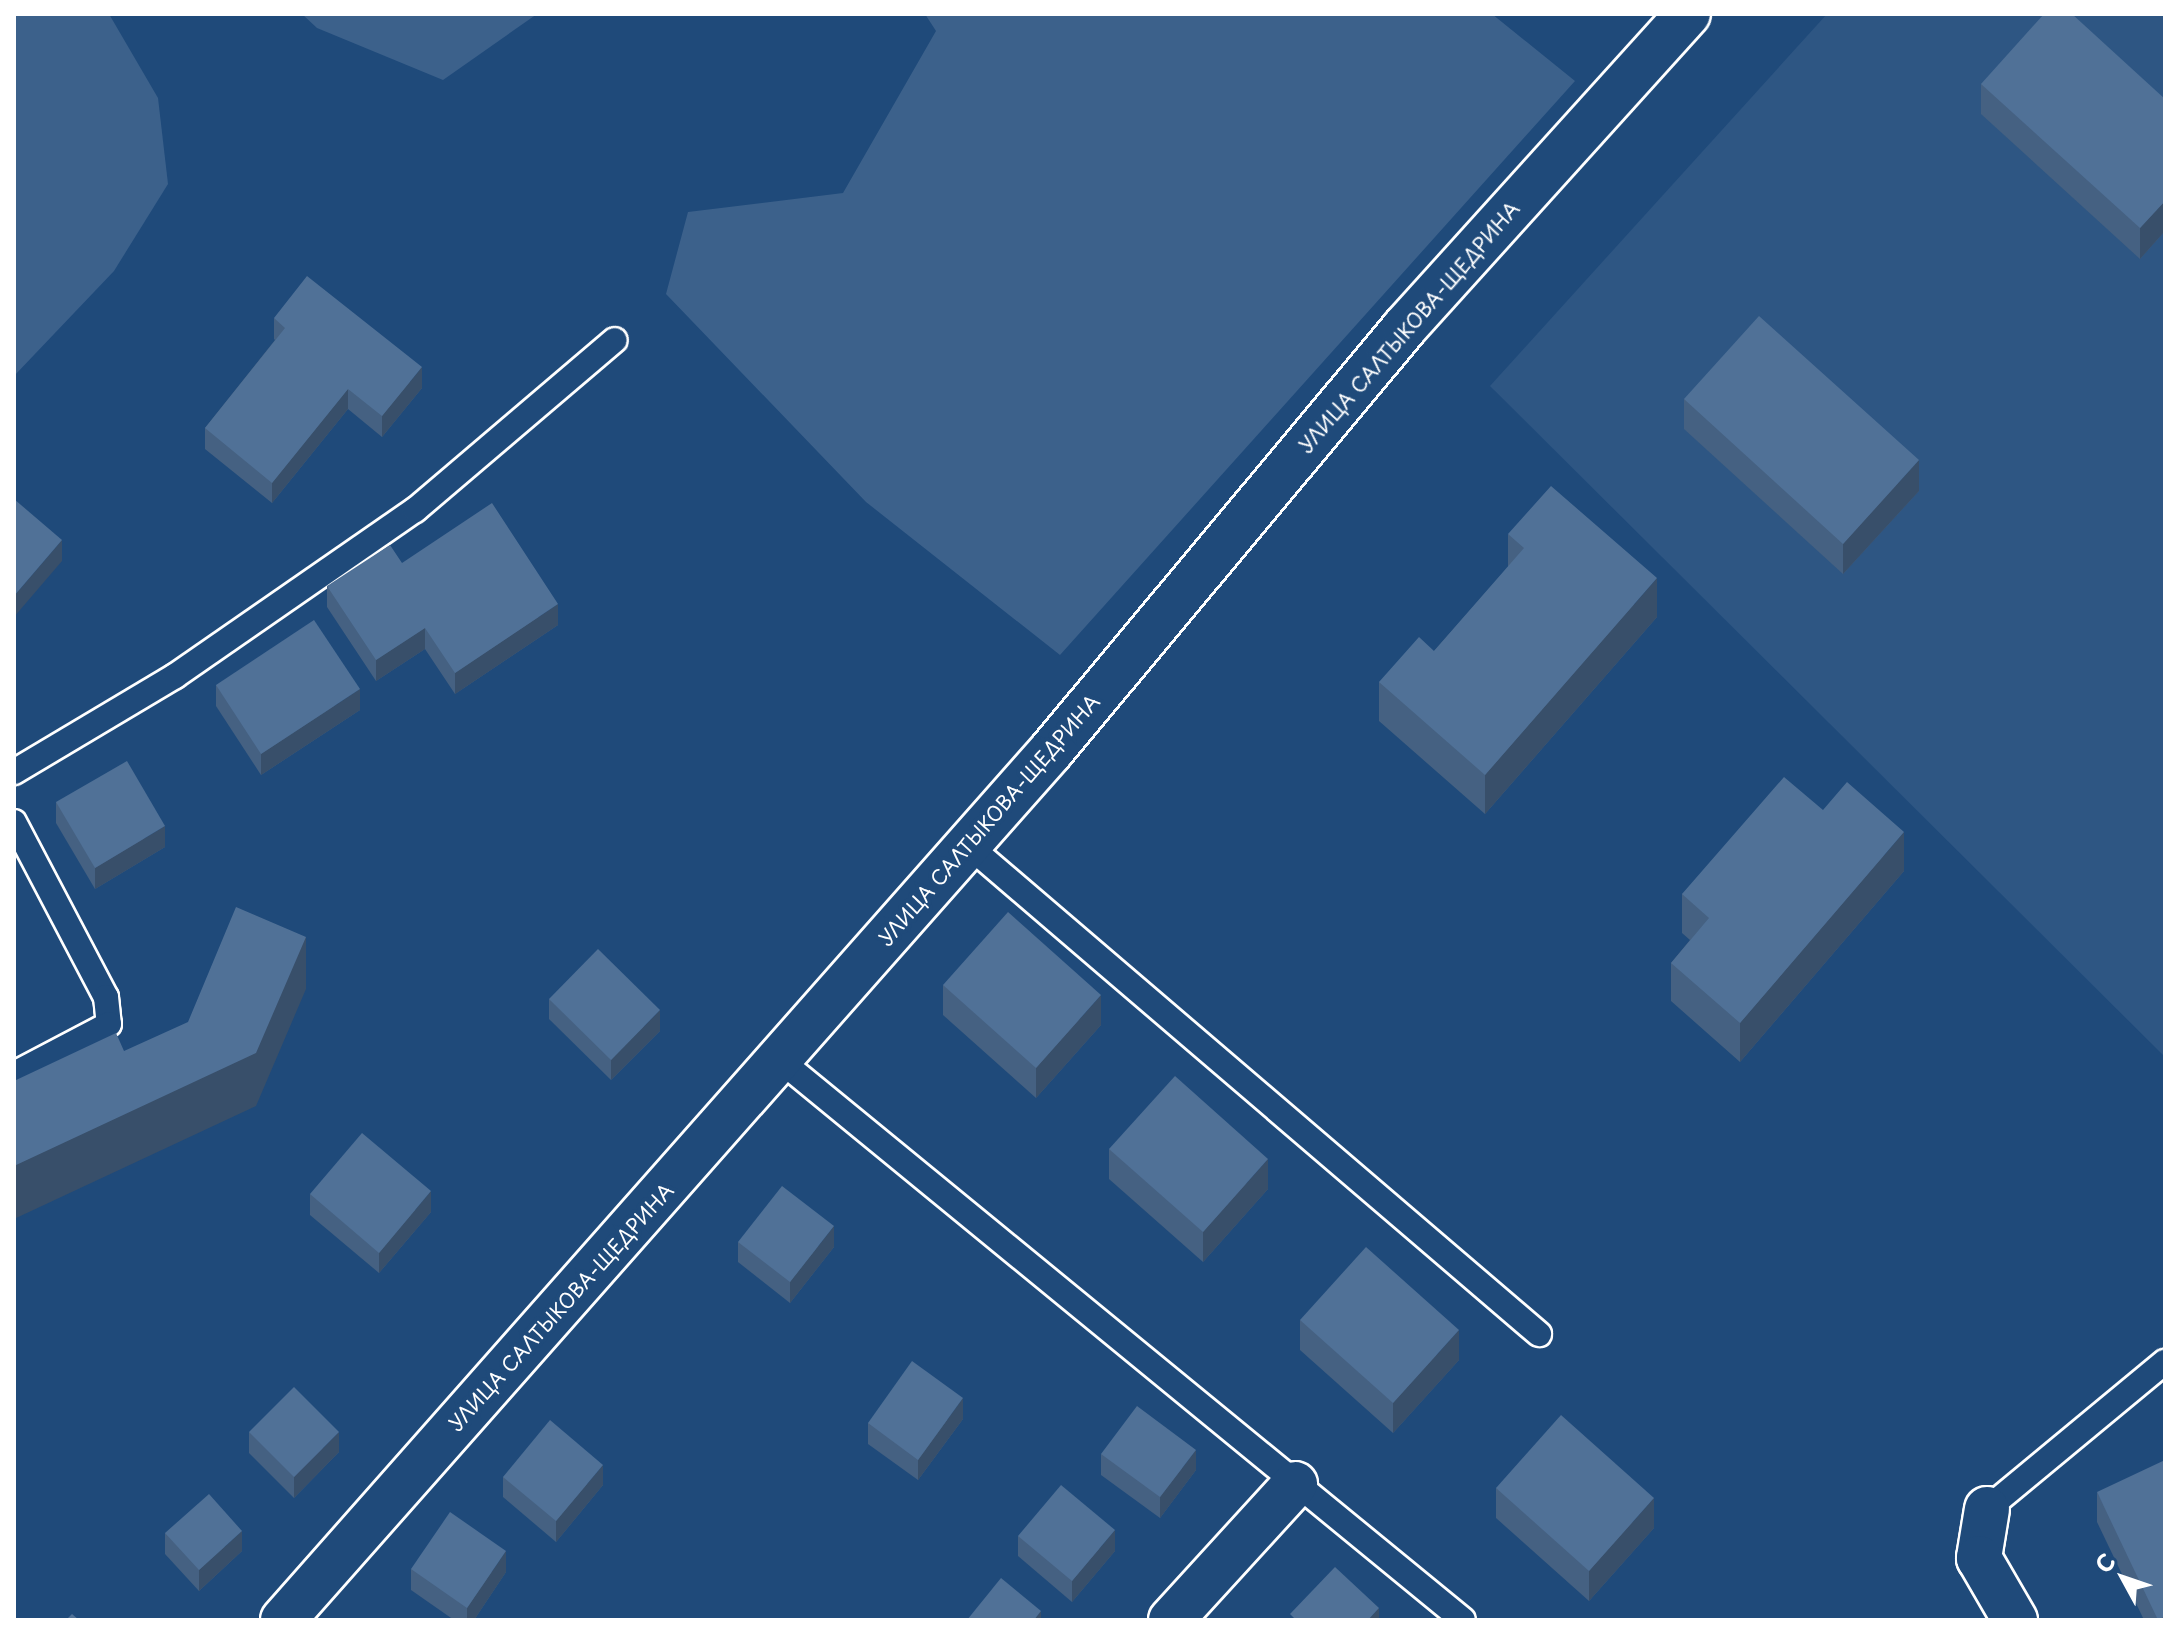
<!DOCTYPE html>
<html>
<head>
<meta charset="utf-8">
<style>
	body { margin:0 }
	#map { position:relative; width:2179px; height:1634px; overflow:hidden; background:#1f4a7a; font-family:"Playpen Sans",sans-serif }
	div>[style] { position:absolute }
	.built>* { inset:0; background:#2e5683 }
	.green>* { inset:0; background:#3c618b }
	.roads { filter:drop-shadow(2px 0 #fff) drop-shadow(-2px 0 #fff) drop-shadow(0 2px #fff) drop-shadow(0 -2px #fff) }
	.service>* { height:24px; margin:-12px; padding:0 12px; transform-origin:12px; border-radius:12px; background:#1f4a7a }
	.minor>* { height:44px; margin:-22px; padding:0 22px; transform-origin:22px; border-radius:22px; background:#1f4a7a }
	.tertiary>* { height:44px; margin:-22px; padding:0 22px; transform-origin:22px; border-radius:22px; background:#1f4a7a }
	.wall>* { inset:0; background:#456182 }
	.shaded-wall>* { inset:0; background:#384f6a }
	.building>* { inset:0; background:#507197 }
	span { translate:-50% -50%; white-space:nowrap; text-align:center; line-height:1.15; -webkit-text-stroke:8px #1f4a7a; paint-order:stroke }
	.street-label { font-size:20px; color:#fff }
	.frame { position:absolute; inset:0; border:16px solid #fff; pointer-events:none }
	.north { position:absolute; left:2083px; top:1538px; width:80px; height:80px; -webkit-text-stroke:6px #1f4a7a; paint-order:stroke; rotate:310deg; font-size:22px; font-weight:700; line-height:32px; text-align:center; color:#fff }
	.north::after { content:''; display:block; margin:auto; width:28px; height:36px; background:#fff; clip-path:polygon(50% 0,100% 100%,50% 72%,0 100%) }
</style>
</head>
<body>
<div id="map">
	<div class="built">
		<i style="clip-path:polygon(1827px 14px,2165px 14px,2165px 1057px,1490px 386px)"></i>
	</div>
	<div class="green">
		<i style="clip-path:polygon(14px 14px,109px 14px,158px 98px,168px 184px,114px 271px,14px 376px)"></i>
		<i style="clip-path:polygon(302px 14px,537px 14px,443px 80px,317px 28px)"></i>
		<i style="clip-path:polygon(925px 14px,1492px 14px,1575px 81px,1060px 655px,866px 502px,666px 294px,688px 212px,843px 193px,936px 31px)"></i>
	</div>
	<div class="roads">
		<div class="service">
			<i style="left:14px;top:772px;width:187px;rotate:-30.8deg"></i>
			<i style="left:175px;top:676px;width:292px;rotate:-34.7deg"></i>
			<i style="left:415px;top:510px;width:262px;rotate:-40.4deg"></i>
			<i style="left:14px;top:822px;width:198px;rotate:62.3deg"></i>
			<i style="left:106px;top:997px;width:27px;rotate:84deg"></i>
			<i style="left:109px;top:1024px;width:107px;rotate:152.2deg"></i>
			<i style="left:968px;top:845px;width:752px;rotate:40.58deg"></i>
			<i style="left:780px;top:1060px;width:883px;rotate:39.35deg"></i>
			<i style="left:1987px;top:1509px;width:231px;rotate:-39.6deg"></i>
		</div>
		<div class="minor">
			<i style="left:1987px;top:1509px;width:50px;rotate:99.3deg"></i>
			<i style="left:1979px;top:1558px;width:72px;rotate:59.9deg"></i>
			<i style="left:1171px;top:1620px;width:184px;rotate:-47.6deg"></i>
		</div>
		<div class="tertiary">
			<i style="left:283px;top:1620px;width:1160px;rotate:-48.53deg"></i>
			<i style="left:1051px;top:751px;width:552px;rotate:-50.14deg"></i>
			<i style="left:1405px;top:327px;width:422px;rotate:-47.9deg"></i>
		</div>
	</div>
	<div class="wall">
		<i style="clip-path:polygon(1981px 84px,2165px 99px,2165px 231px,2140px 259px,1981px 114px)"></i>
		<i style="clip-path:polygon(274px 318px,422px 388px,382px 437px,348px 409px,272px 503px,205px 449px,205px 428px,275px 340px,274px 339px)"></i>
		<i style="clip-path:polygon(1684px 399px,1919px 491px,1843px 574px,1684px 429px)"></i>
		<i style="clip-path:polygon(1508px 534px,1657px 617px,1485px 814px,1379px 721px,1379px 682px,1434px 651px,1508px 567px)"></i>
		<i style="clip-path:polygon(402px 563px,558px 625px,455px 694px,425px 649px,376px 681px,327px 607px,327px 586px)"></i>
		<i style="clip-path:polygon(216px 685px,360px 710px,261px 775px,216px 706px)"></i>
		<i style="clip-path:polygon(56px 802px,165px 847px,95px 889px,56px 823px)"></i>
		<i style="clip-path:polygon(1823px 810px,1904px 871px,1740px 1062px,1671px 1001px,1671px 963px,1690px 940px,1682px 933px,1682px 894px)"></i>
		<i style="clip-path:polygon(943px 985px,1101px 1025px,1036px 1098px,943px 1015px)"></i>
		<i style="clip-path:polygon(549px 999px,660px 1031px,611px 1080px,549px 1019px)"></i>
		<i style="clip-path:polygon(1109px 1149px,1268px 1189px,1203px 1262px,1109px 1179px)"></i>
		<i style="clip-path:polygon(310px 1194px,431px 1212px,379px 1273px,310px 1215px)"></i>
		<i style="clip-path:polygon(738px 1242px,834px 1247px,790px 1303px,738px 1262px)"></i>
		<i style="clip-path:polygon(1300px 1320px,1459px 1360px,1393px 1433px,1300px 1350px)"></i>
		<i style="clip-path:polygon(963px 1419px,918px 1480px,868px 1444px,868px 1423px)"></i>
		<i style="clip-path:polygon(249px 1432px,339px 1452px,294px 1498px,249px 1453px)"></i>
		<i style="clip-path:polygon(1101px 1454px,1196px 1470px,1160px 1518px,1101px 1475px)"></i>
		<i style="clip-path:polygon(503px 1477px,603px 1485px,556px 1542px,503px 1497px)"></i>
		<i style="clip-path:polygon(1496px 1488px,1654px 1528px,1589px 1601px,1496px 1518px)"></i>
		<i style="clip-path:polygon(2097px 1492px,2165px 1620px,2144px 1620px,2097px 1522px)"></i>
		<i style="clip-path:polygon(165px 1533px,242px 1551px,199px 1591px,165px 1554px)"></i>
		<i style="clip-path:polygon(1018px 1536px,1115px 1551px,1072px 1602px,1018px 1556px)"></i>
		<i style="clip-path:polygon(411px 1569px,506px 1572px,474px 1620px,454px 1620px,411px 1590px)"></i>
	</div>
	<div class="shaded-wall">
		<i style="clip-path:polygon(2165px 201px,2165px 231px,2140px 259px,2140px 228px)"></i>
		<i style="clip-path:polygon(422px 367px,422px 388px,382px 437px,382px 416px)"></i>
		<i style="clip-path:polygon(348px 389px,348px 409px,272px 503px,272px 483px)"></i>
		<i style="clip-path:polygon(1919px 460px,1919px 491px,1843px 574px,1843px 544px)"></i>
		<i style="clip-path:polygon(62px 540px,62px 561px,14px 617px,14px 596px)"></i>
		<i style="clip-path:polygon(1657px 578px,1657px 617px,1485px 814px,1485px 775px)"></i>
		<i style="clip-path:polygon(558px 604px,558px 625px,455px 694px,455px 673px)"></i>
		<i style="clip-path:polygon(425px 628px,425px 649px,376px 681px,376px 660px)"></i>
		<i style="clip-path:polygon(360px 689px,360px 710px,261px 775px,261px 754px)"></i>
		<i style="clip-path:polygon(165px 826px,165px 847px,95px 889px,95px 868px)"></i>
		<i style="clip-path:polygon(1904px 832px,1904px 871px,1740px 1062px,1740px 1023px)"></i>
		<i style="clip-path:polygon(306px 937px,306px 989px,256px 1106px,14px 1219px,14px 1166px)"></i>
		<i style="clip-path:polygon(1101px 995px,1101px 1025px,1036px 1098px,1036px 1068px)"></i>
		<i style="clip-path:polygon(660px 1010px,660px 1031px,611px 1080px,611px 1060px)"></i>
		<i style="clip-path:polygon(1268px 1159px,1268px 1189px,1203px 1262px,1203px 1232px)"></i>
		<i style="clip-path:polygon(431px 1191px,431px 1212px,379px 1273px,379px 1253px)"></i>
		<i style="clip-path:polygon(834px 1226px,834px 1247px,790px 1303px,790px 1282px)"></i>
		<i style="clip-path:polygon(1459px 1330px,1459px 1360px,1393px 1433px,1393px 1403px)"></i>
		<i style="clip-path:polygon(963px 1398px,963px 1419px,918px 1480px,918px 1460px)"></i>
		<i style="clip-path:polygon(339px 1432px,339px 1452px,294px 1498px,294px 1477px)"></i>
		<i style="clip-path:polygon(1196px 1450px,1196px 1470px,1160px 1518px,1160px 1497px)"></i>
		<i style="clip-path:polygon(603px 1465px,603px 1485px,556px 1542px,556px 1521px)"></i>
		<i style="clip-path:polygon(1654px 1498px,1654px 1528px,1589px 1601px,1589px 1571px)"></i>
		<i style="clip-path:polygon(1115px 1530px,1115px 1551px,1072px 1602px,1072px 1581px)"></i>
		<i style="clip-path:polygon(242px 1531px,242px 1551px,199px 1591px,199px 1570px)"></i>
		<i style="clip-path:polygon(506px 1551px,506px 1572px,474px 1620px,467px 1620px,467px 1608px)"></i>
		<i style="clip-path:polygon(1379px 1608px,1379px 1620px,1368px 1620px)"></i>
		<i style="clip-path:polygon(1041px 1611px,1041px 1620px,1034px 1620px)"></i>
	</div>
	<div class="building">
		<i style="clip-path:polygon(2044px 14px,2072px 14px,2165px 99px,2165px 201px,2140px 228px,1981px 84px)"></i>
		<i style="clip-path:polygon(307px 276px,422px 367px,382px 416px,348px 389px,272px 483px,205px 428px,285px 328px,274px 318px)"></i>
		<i style="clip-path:polygon(1759px 316px,1919px 460px,1843px 544px,1684px 399px)"></i>
		<i style="clip-path:polygon(1551px 486px,1657px 578px,1485px 775px,1379px 682px,1419px 637px,1434px 651px,1524px 548px,1508px 534px)"></i>
		<i style="clip-path:polygon(14px 499px,62px 540px,14px 596px)"></i>
		<i style="clip-path:polygon(492px 503px,558px 604px,455px 673px,425px 628px,376px 660px,327px 586px,390px 545px,402px 563px)"></i>
		<i style="clip-path:polygon(314px 620px,360px 689px,261px 754px,216px 685px)"></i>
		<i style="clip-path:polygon(127px 761px,165px 826px,95px 868px,56px 802px)"></i>
		<i style="clip-path:polygon(1784px 777px,1823px 810px,1847px 782px,1904px 832px,1740px 1023px,1671px 963px,1709px 918px,1682px 894px)"></i>
		<i style="clip-path:polygon(236px 907px,306px 937px,256px 1053px,14px 1166px,14px 1081px,116px 1033px,124px 1051px,188px 1022px)"></i>
		<i style="clip-path:polygon(1008px 912px,1101px 995px,1036px 1068px,943px 985px)"></i>
		<i style="clip-path:polygon(598px 949px,660px 1010px,611px 1060px,549px 999px)"></i>
		<i style="clip-path:polygon(1175px 1076px,1268px 1159px,1203px 1232px,1109px 1149px)"></i>
		<i style="clip-path:polygon(362px 1133px,431px 1191px,379px 1253px,310px 1194px)"></i>
		<i style="clip-path:polygon(782px 1186px,834px 1226px,790px 1282px,738px 1242px)"></i>
		<i style="clip-path:polygon(1366px 1247px,1459px 1330px,1393px 1403px,1300px 1320px)"></i>
		<i style="clip-path:polygon(912px 1361px,963px 1398px,918px 1460px,868px 1423px)"></i>
		<i style="clip-path:polygon(294px 1387px,339px 1432px,294px 1477px,249px 1432px)"></i>
		<i style="clip-path:polygon(1137px 1406px,1196px 1450px,1160px 1497px,1101px 1454px)"></i>
		<i style="clip-path:polygon(1561px 1415px,1654px 1498px,1589px 1571px,1496px 1488px)"></i>
		<i style="clip-path:polygon(550px 1420px,603px 1465px,556px 1521px,503px 1477px)"></i>
		<i style="clip-path:polygon(2165px 1460px,2165px 1616px,2158px 1620px,2097px 1492px)"></i>
		<i style="clip-path:polygon(1061px 1485px,1115px 1530px,1072px 1581px,1018px 1536px)"></i>
		<i style="clip-path:polygon(209px 1494px,242px 1531px,199px 1570px,165px 1533px)"></i>
		<i style="clip-path:polygon(450px 1512px,506px 1551px,467px 1608px,411px 1569px)"></i>
		<i style="clip-path:polygon(1335px 1567px,1379px 1608px,1368px 1620px,1296px 1620px,1290px 1614px)"></i>
		<i style="clip-path:polygon(1001px 1578px,1041px 1611px,1034px 1620px,967px 1620px)"></i>
		<i style="clip-path:polygon(72px 1614px,79px 1620px,66px 1620px)"></i>
	</div>
	<div class="street-label">
		<span style="left:1409px;top:327px;rotate:-49deg">УЛИЦА САЛТЫКОВА-ЩЕДРИНА</span>
		<span style="left:989px;top:820px;rotate:-49deg">УЛИЦА САЛТЫКОВА-ЩЕДРИНА</span>
		<span style="left:561px;top:1307px;rotate:-48deg">УЛИЦА САЛТЫКОВА-ЩЕДРИНА</span>
	</div>
	<div class="frame"></div>
	<div class="north">С</div>
</div>
</body>
</html>
